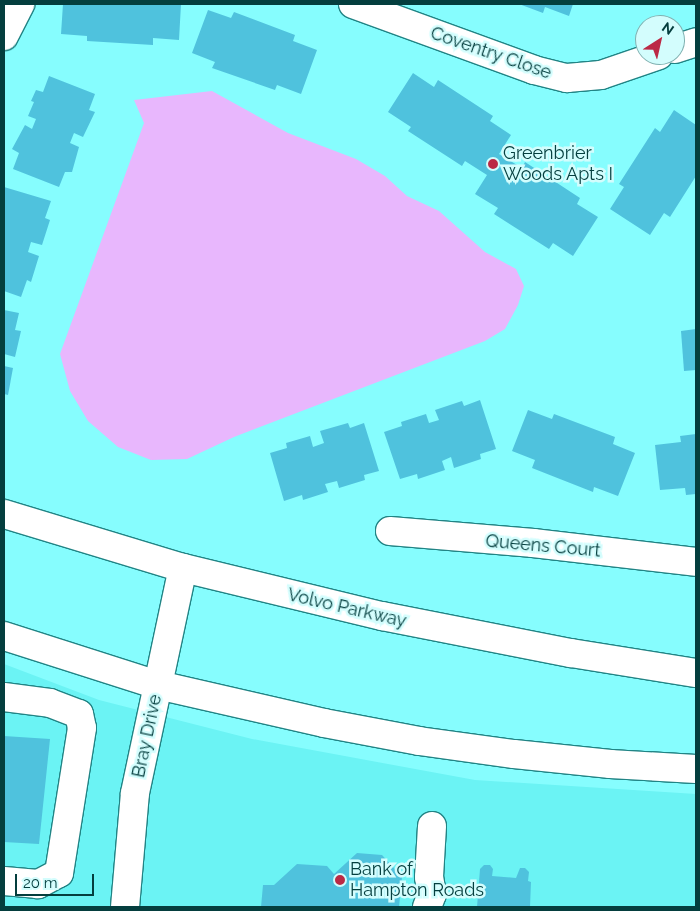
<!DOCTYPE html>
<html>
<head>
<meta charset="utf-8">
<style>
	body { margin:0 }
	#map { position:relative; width:700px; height:911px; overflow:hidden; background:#86fdfe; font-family:Raleway,sans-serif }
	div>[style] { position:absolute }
	.built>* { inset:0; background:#6bf3f4 }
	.water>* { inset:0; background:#e8b7fd }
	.building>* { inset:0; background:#4fc2dd }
	.roads { filter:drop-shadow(1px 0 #218485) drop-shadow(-1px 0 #218485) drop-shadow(0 1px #218485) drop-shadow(0 -1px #218485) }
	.minor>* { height:28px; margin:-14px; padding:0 14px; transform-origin:14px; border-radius:14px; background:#fff }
	.major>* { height:28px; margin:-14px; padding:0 14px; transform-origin:14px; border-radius:14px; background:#fff }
	.dots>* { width:14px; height:14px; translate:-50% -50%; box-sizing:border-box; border:2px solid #d3fdfd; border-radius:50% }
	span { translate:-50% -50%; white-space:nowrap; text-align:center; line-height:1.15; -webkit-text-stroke:5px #d3fdfd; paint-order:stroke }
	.street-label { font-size:18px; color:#043e3e }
	.poi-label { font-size:18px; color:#043e3e }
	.left { translate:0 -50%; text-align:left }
	.frame { position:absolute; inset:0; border:5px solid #043e3e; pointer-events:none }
	.north { position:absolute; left:635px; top:15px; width:50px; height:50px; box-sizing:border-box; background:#d3fdfd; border:1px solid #80b1b1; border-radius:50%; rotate:35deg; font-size:14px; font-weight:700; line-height:20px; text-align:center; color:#043e3e }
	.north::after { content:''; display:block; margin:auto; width:18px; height:22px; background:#bb2945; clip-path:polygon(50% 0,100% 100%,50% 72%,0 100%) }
	.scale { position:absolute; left:15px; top:874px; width:79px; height:22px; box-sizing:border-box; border:2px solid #043e3e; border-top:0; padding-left:6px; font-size:15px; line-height:18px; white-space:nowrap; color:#043e3e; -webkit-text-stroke:4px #d3fdfd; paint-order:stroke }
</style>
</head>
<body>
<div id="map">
	<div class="built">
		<i style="clip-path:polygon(4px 664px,99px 700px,252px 739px,475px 780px,696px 794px,696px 907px,4px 907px)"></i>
	</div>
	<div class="water">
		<i style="clip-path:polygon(212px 91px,288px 133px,356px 159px,385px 176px,407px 196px,439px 211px,485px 252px,516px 269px,524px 286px,518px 305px,505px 329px,485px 341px,234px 437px,187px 459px,151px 460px,118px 447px,88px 421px,70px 391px,60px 354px,144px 123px,134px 100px)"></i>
	</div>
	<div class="building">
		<i style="clip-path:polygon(63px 4px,181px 4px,179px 40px,153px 38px,153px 45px,87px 41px,87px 36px,61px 34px)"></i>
		<i style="clip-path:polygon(519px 4px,573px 4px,569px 16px,545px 7px,543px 13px)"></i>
		<i style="clip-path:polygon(208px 10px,231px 18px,234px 12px,295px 35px,293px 41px,317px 50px,301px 94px,277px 85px,275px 90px,212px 68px,215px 62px,192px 53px)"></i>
		<i style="clip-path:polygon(413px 73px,434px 87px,438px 80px,493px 116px,490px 121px,511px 135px,499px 154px,522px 168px,525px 162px,580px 198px,577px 204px,598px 217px,573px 256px,553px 243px,549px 249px,494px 214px,498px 208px,475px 194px,487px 175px,465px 161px,462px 166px,408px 131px,411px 127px,388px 112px)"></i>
		<i style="clip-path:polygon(49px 76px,95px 94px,89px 110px,95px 112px,83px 137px,74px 133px,70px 143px,79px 147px,72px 172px,65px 172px,59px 187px,13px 169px,19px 153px,12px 149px,25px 125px,32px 129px,36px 119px,28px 116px,34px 102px,31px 101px,36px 90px,43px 92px)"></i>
		<i style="clip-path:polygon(674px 110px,696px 125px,696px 176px,670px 217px,664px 213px,650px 235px,610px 209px,624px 187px,619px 184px,655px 128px,660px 132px)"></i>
		<i style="clip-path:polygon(4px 187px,51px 201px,45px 218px,50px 220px,42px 245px,31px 242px,28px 252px,39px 256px,31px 282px,27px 280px,21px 297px,4px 291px)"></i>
		<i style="clip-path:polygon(4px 310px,19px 313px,15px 330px,21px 331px,15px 357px,4px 354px)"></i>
		<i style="clip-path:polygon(696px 329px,696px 370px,684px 371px,681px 331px)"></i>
		<i style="clip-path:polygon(4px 366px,13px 368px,8px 395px,4px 394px)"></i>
		<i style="clip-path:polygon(480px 400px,496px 449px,480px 454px,481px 459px,454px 468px,451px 457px,442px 461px,445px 470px,418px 479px,417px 474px,400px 479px,384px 432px,402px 426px,401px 422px,426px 414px,429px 423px,439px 420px,435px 410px,462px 401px,464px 406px)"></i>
		<i style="clip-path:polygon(528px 410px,552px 419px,554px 414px,615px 437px,613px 444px,635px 453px,618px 496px,594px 487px,593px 492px,532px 468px,535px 460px,512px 451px)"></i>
		<i style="clip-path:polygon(348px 423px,350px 428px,364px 423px,379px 471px,364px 475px,365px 480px,339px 488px,337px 481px,325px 484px,328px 492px,303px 500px,302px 495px,284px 501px,270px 453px,287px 448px,286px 443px,310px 436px,313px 447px,324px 443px,320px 431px)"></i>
		<i style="clip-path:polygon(696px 434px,696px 494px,686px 495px,685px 488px,660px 490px,655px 445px,681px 442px,680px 436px)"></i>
		<i style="clip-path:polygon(4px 736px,50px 739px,39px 844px,4px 842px)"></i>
		<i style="clip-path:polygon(357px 853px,382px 855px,402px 877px,399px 907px,261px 907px,263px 885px,274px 885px,297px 864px,327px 866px,334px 874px)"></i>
		<i style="clip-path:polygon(484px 865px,490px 865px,493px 869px,492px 876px,516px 878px,520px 868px,525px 868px,529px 872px,528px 881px,531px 882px,530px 907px,477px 907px,480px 869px)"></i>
	</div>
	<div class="roads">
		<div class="minor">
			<i style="left:353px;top:4px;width:193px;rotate:20deg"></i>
			<i style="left:534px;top:70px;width:34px;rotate:14deg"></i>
			<i style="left:567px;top:78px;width:34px;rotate:-5deg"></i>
			<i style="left:601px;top:75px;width:61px;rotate:-19deg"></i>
			<i style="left:4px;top:36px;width:36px;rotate:-63deg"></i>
			<i style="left:675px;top:49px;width:22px;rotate:-18deg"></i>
			<i style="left:390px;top:531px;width:144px;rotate:4.8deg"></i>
			<i style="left:533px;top:543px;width:164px;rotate:6.6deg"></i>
			<i style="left:4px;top:697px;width:46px;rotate:7.4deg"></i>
			<i style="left:50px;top:703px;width:31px;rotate:21deg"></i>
			<i style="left:79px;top:714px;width:14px;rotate:78deg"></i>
			<i style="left:82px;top:728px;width:147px;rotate:99deg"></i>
			<i style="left:59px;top:873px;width:24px;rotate:152deg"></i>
			<i style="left:38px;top:884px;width:34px;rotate:-175deg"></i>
			<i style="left:125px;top:907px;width:114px;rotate:-85deg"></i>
			<i style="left:135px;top:793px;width:230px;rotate:-78deg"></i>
			<i style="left:427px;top:907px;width:14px;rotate:-69deg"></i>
			<i style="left:432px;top:894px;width:17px;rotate:-100deg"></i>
			<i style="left:429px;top:877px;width:51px;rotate:-86.6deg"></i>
		</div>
		<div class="major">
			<i style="left:4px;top:514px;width:187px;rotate:16.8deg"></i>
			<i style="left:183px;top:568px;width:205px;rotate:13.6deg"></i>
			<i style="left:382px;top:616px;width:193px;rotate:11.1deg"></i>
			<i style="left:571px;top:653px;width:127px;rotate:9.1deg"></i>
			<i style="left:4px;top:636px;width:162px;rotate:17.7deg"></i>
			<i style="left:158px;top:685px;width:170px;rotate:12.9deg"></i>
			<i style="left:324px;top:723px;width:97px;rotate:10.7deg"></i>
			<i style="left:419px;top:741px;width:96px;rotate:7.8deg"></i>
			<i style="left:514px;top:754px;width:97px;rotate:5.9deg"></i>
			<i style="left:610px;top:764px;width:86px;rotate:3.3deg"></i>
		</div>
	</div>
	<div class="dots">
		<i style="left:493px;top:164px;background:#bb2945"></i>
		<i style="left:340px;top:880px;background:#bb2945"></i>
	</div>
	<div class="street-label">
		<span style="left:491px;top:53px;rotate:19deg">Coventry Close</span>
		<span style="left:543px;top:546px;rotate:5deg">Queens Court</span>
		<span style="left:347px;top:608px;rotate:13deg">Volvo Parkway</span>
		<span style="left:147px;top:736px;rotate:-78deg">Bray Drive</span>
	</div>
	<div class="poi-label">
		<span class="left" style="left:503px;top:164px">Greenbrier<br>Woods Apts I</span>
		<span class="left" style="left:350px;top:880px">Bank of<br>Hampton Roads</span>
	</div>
	<div class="frame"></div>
	<div class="north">N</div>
	<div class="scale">20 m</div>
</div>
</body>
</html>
